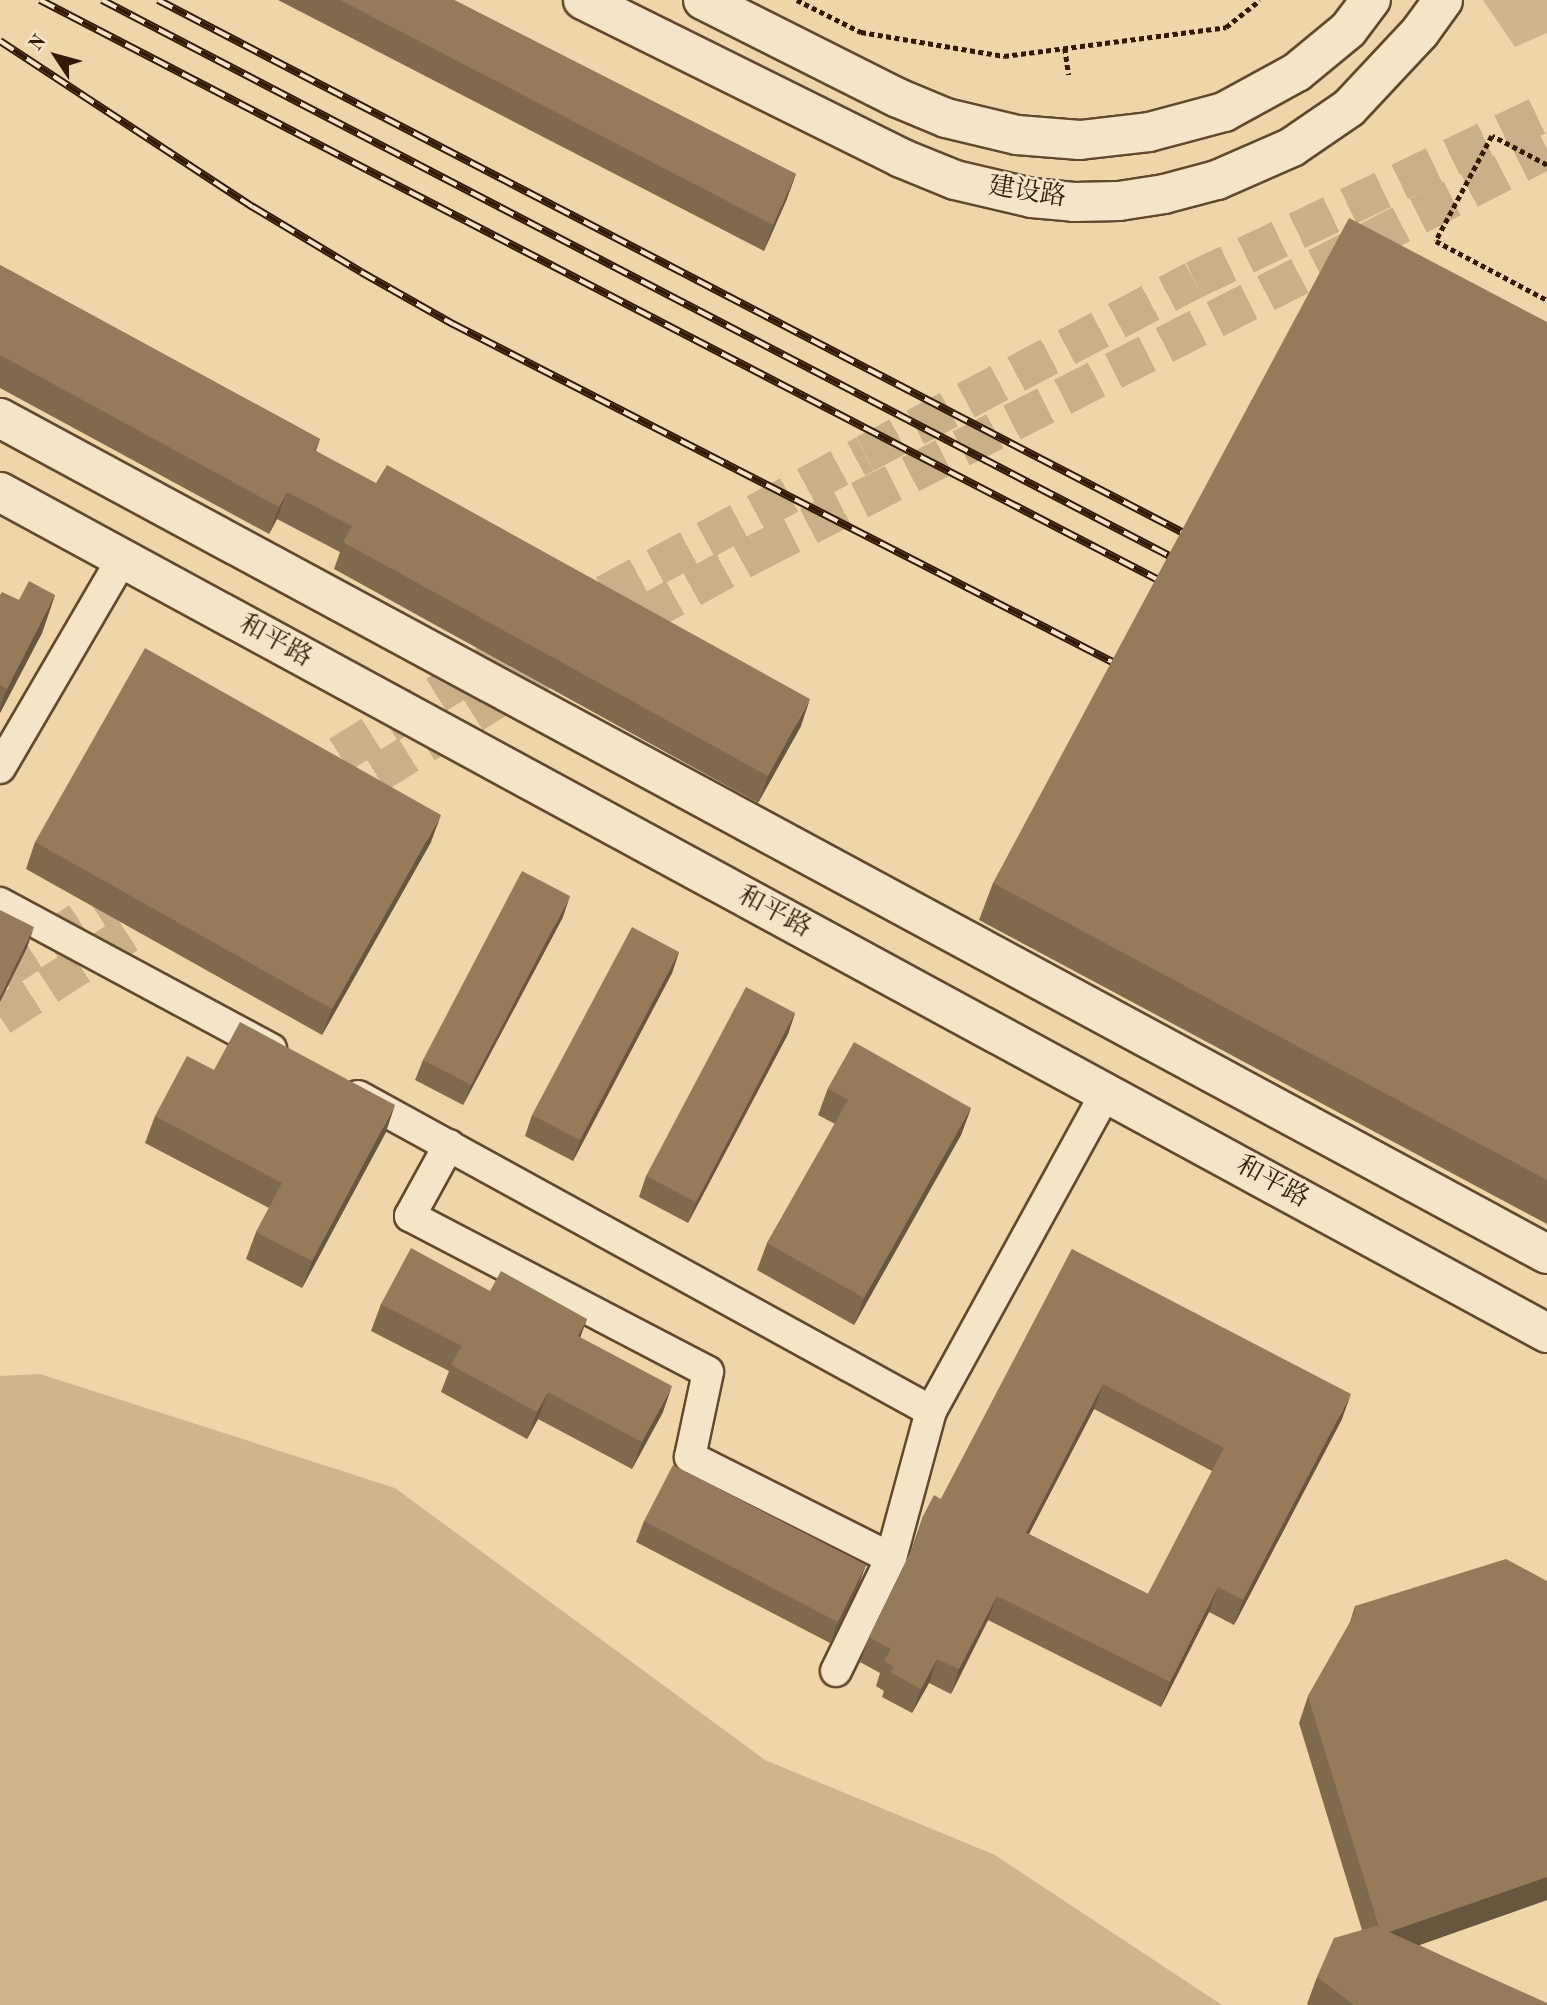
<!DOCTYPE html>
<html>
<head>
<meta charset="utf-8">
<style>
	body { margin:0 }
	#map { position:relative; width:1547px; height:2005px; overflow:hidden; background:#efd5aa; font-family:"Old Standard TT","Noto Serif SC",serif }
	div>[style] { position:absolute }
	.green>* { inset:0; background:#cfb58e }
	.trunk-tunnel>* { height:38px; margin-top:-19px; transform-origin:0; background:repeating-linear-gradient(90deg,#c9b089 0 38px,transparent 0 57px) }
	.path>* { height:4.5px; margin-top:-2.25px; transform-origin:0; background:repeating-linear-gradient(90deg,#331a04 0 5px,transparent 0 8.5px) }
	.roads { filter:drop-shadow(2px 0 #62492e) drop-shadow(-2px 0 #62492e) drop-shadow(0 2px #62492e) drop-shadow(0 -2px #62492e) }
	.minor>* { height:30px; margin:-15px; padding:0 15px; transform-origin:15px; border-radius:15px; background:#f5e4c8 }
	.secondary>* { height:38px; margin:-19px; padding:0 19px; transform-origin:19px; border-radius:19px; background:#f5e4c8 }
	.rail>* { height:8px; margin-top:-4px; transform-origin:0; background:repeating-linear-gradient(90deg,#f5e4c8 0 16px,#331a04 0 32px); box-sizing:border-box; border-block:2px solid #331a04 }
	.wall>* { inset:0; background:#806a4d }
	.shaded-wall>* { inset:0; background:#68563f }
	.building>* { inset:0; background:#957b5a }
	span { translate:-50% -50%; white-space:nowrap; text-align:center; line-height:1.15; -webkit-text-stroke:5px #f5e4c8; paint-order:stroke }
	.street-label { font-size:26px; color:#331a04 }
	.north { position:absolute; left:21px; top:21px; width:70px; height:70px; -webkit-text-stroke:5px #f5e4c8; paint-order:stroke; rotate:306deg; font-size:19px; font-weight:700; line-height:28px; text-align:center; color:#331a04 }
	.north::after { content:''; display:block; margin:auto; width:24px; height:32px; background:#331a04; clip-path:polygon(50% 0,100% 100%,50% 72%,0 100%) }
</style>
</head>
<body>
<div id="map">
	<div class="green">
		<i style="clip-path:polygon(1483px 0,1547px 0,1547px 33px,1515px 47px)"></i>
		<i style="clip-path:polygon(40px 1374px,395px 1488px,765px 1760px,995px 1855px,1222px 2005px,0 2005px,0 1376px)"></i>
	</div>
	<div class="trunk-tunnel">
		<i style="left:291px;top:785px;width:311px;rotate:-31.8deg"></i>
		<i style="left:555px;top:621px;width:352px;rotate:-28.3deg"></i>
		<i style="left:865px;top:454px;width:372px;rotate:-27.9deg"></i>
		<i style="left:1194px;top:280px;width:391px;rotate:-25.5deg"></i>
		<i style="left:328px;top:805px;width:252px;rotate:-32.1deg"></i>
		<i style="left:542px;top:671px;width:247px;rotate:-28.9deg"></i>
		<i style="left:758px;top:552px;width:886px;rotate:-27deg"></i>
		<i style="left:0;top:973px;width:167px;rotate:-33deg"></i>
		<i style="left:0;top:1017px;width:211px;rotate:-33deg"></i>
	</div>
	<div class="path">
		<i style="left:797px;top:0;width:72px;rotate:26.6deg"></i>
		<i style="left:861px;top:32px;width:145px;rotate:9.5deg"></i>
		<i style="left:1004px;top:56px;width:224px;rotate:-7.4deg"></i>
		<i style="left:1226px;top:27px;width:43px;rotate:-38.5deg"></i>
		<i style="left:1065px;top:48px;width:27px;rotate:82deg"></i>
		<i style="left:1547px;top:165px;width:62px;rotate:-152.2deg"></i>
		<i style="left:1492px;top:136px;width:119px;rotate:118.1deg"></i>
		<i style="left:1436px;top:241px;width:126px;rotate:28deg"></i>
	</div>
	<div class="roads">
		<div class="minor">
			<i style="left:0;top:768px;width:242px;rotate:-59.7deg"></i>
			<i style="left:0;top:903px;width:308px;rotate:28.3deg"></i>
			<i style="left:358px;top:1096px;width:654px;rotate:28.8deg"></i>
			<i style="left:449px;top:1145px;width:81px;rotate:118.8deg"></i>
			<i style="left:410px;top:1216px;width:336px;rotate:27.6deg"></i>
			<i style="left:708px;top:1372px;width:87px;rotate:102deg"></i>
			<i style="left:690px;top:1457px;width:225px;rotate:26.7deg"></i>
			<i style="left:836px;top:1671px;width:126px;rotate:-64deg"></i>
			<i style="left:891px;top:1558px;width:152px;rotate:-74.8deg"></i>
			<i style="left:931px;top:1411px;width:363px;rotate:-61.2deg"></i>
		</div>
		<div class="secondary">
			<i style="left:583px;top:0;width:355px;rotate:26.4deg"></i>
			<i style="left:901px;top:158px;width:58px;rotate:22.2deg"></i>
			<i style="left:955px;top:180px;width:79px;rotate:13.2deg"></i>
			<i style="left:1032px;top:198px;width:42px;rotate:5.4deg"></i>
			<i style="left:1074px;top:202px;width:45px;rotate:-1.3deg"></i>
			<i style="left:1119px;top:201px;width:46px;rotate:-8.8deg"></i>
			<i style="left:1164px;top:194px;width:55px;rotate:-14.8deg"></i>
			<i style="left:1217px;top:180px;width:82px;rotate:-23.7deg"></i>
			<i style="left:1292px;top:147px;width:69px;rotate:-34.4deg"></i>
			<i style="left:1349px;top:108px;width:104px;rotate:-46.9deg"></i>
			<i style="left:1420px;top:32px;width:39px;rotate:-54deg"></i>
			<i style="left:703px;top:0;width:218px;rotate:26.7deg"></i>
			<i style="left:898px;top:98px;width:52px;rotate:22.6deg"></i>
			<i style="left:946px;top:118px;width:73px;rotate:13.5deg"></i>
			<i style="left:1017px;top:135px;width:63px;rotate:4.5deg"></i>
			<i style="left:1080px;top:140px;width:69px;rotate:-6.6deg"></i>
			<i style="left:1149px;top:132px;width:78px;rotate:-14.9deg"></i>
			<i style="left:1224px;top:112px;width:83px;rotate:-28.7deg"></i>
			<i style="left:1297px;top:72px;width:66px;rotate:-39.5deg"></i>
			<i style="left:1348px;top:30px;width:38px;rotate:-53deg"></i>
			<i style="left:0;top:418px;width:1758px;rotate:28.39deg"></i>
			<i style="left:0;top:492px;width:1761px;rotate:28.53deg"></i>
		</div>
	</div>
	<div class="rail">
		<i style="left:40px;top:0;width:1277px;rotate:27.41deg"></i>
		<i style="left:102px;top:0;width:1221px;rotate:27.51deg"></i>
		<i style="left:158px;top:0;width:1173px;rotate:27.46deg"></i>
		<i style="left:0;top:41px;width:303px;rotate:33.3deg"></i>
		<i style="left:253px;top:207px;width:126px;rotate:31deg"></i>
		<i style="left:361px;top:272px;width:106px;rotate:29.5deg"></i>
		<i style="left:453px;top:324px;width:761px;rotate:27.14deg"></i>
	</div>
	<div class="wall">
		<i style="clip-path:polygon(278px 0,454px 0,796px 174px,786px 201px,764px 251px)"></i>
		<i style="clip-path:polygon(0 265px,320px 439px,316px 451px,801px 726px,758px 803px,334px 569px,340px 552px,277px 519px,269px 534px,0 388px)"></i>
		<i style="clip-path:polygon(1547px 322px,1547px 1224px,979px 920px,993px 883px)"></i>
		<i style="clip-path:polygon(0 595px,19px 600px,55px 595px,42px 633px,0 713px)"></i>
		<i style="clip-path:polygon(35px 842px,431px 842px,322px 1035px,26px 869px)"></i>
		<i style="clip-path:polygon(563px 917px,463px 1105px,415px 1080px,423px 1060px)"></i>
		<i style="clip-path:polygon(679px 952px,672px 973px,573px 1161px,525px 1136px,532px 1115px)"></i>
		<i style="clip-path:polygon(795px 1013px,788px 1034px,688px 1223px,639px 1197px,646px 1176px)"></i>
		<i style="clip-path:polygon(214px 1070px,386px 1132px,302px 1288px,246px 1259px,256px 1232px,269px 1208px,145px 1143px,155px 1116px)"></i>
		<i style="clip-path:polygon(828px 1088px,971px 1108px,961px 1135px,854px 1325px,757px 1270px,767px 1243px,835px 1124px,818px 1115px)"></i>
		<i style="clip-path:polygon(evenodd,1072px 1249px,1342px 1419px,1234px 1625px,1209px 1612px,1161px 1707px,988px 1620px,951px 1694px,929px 1683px,912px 1713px,882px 1697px,884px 1691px,876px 1686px,880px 1673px,860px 1662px,869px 1637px,911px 1551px,923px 1516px,941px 1499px,1072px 1249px,1094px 1409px,1212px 1471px,1148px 1594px,1029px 1534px,1094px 1409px)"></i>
		<i style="clip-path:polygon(490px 1291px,587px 1319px,580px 1337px,663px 1412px,632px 1469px,538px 1419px,527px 1439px,441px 1392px,449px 1371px,371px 1331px,381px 1304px)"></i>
		<i style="clip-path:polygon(644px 1521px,866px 1565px,858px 1586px,830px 1643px,636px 1542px)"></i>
		<i style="clip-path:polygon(1547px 1581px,1547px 1900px,1419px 1945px,1547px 2005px,1309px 2005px,1307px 2004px,1317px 1977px,1362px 1930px,1299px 1723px,1308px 1696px,1349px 1625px,1355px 1606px)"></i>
	</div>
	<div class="shaded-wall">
		<i style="clip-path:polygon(796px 174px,786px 201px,764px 251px,773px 225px)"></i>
		<i style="clip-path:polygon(287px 492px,277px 519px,269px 534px,279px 507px)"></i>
		<i style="clip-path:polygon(55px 595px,42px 633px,0 713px,0 707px,7px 689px)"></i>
		<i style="clip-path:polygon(810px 699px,801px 726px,758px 803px,768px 776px)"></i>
		<i style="clip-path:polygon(441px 815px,431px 842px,322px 1035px,332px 1009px)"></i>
		<i style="clip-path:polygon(570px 896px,563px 917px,463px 1105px,471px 1085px)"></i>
		<i style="clip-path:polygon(34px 927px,27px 948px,0 1002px,0 996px)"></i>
		<i style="clip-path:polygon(679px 952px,672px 973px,573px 1161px,580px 1140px)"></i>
		<i style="clip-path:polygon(795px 1013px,788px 1034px,688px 1223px,696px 1202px)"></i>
		<i style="clip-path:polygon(395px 1105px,386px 1132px,302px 1288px,312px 1261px)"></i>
		<i style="clip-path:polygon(971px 1108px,961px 1135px,854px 1325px,864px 1298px)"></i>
		<i style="clip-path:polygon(587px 1319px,577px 1346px,578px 1336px)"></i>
		<i style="clip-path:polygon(1103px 1384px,1094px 1409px,1017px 1557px,1026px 1533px)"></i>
		<i style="clip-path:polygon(672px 1386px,663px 1412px,632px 1469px,642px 1442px)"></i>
		<i style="clip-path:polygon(548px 1392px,538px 1419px,527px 1439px,537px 1412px)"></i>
		<i style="clip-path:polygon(1351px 1394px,1342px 1419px,1234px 1625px,1243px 1600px)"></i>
		<i style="clip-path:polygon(866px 1565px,858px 1586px,830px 1643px,838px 1622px)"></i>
		<i style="clip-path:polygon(1218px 1587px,1209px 1612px,1161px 1707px,1170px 1682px)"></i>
		<i style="clip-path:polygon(997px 1596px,988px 1620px,951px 1694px,959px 1669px)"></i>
		<i style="clip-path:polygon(937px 1659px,929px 1683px,912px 1713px,921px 1689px)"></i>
		<i style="clip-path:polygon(1547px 1877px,1547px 1900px,1380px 1959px,1389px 1932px)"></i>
	</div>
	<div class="building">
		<i style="clip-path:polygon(340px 0,454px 0,796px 174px,773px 225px)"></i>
		<i style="clip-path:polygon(1349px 218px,1547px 322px,1547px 1180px,993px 883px)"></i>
		<i style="clip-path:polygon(0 265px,320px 439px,314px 450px,376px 483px,387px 465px,810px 699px,768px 776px,343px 542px,352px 526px,287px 492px,279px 507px,0 355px)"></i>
		<i style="clip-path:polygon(29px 581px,55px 595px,7px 689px,0 685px,0 595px,2px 592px,19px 600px)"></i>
		<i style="clip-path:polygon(145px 648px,441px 815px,332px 1009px,35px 842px)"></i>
		<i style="clip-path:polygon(522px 871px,570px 896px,471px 1085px,423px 1060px)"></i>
		<i style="clip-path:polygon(0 910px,34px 927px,0 996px)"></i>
		<i style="clip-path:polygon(632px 927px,679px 952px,580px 1140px,532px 1115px)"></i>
		<i style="clip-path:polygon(746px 987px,795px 1013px,696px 1202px,646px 1176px)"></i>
		<i style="clip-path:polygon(240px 1022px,395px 1105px,312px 1261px,256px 1232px,282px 1183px,155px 1116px,187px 1056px,214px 1070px)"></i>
		<i style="clip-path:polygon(854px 1042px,971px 1108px,864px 1298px,767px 1243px,848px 1100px,828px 1088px)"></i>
		<i style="clip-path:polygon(411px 1248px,490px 1291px,501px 1271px,587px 1319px,578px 1336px,672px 1386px,642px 1442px,548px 1392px,537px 1412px,451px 1365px,462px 1346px,381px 1304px)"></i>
		<i style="clip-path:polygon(evenodd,1072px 1249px,1351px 1394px,1243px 1600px,1218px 1587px,1170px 1682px,997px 1596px,959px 1669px,937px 1659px,921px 1689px,890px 1672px,894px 1667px,884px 1661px,891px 1649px,869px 1637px,916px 1541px,923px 1516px,934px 1495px,941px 1499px,1072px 1249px,1103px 1384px,1224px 1448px,1148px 1594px,1026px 1533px,1103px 1384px)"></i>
		<i style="clip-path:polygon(673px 1465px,866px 1565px,838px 1622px,644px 1521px)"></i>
		<i style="clip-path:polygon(1506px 1559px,1547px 1581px,1547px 1877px,1389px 1932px,1547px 2003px,1547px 2005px,1354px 2005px,1317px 1977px,1334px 1938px,1376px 1926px,1379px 1927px,1308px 1696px,1355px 1613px,1355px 1606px)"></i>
	</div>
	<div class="street-label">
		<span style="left:1027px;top:193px;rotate:9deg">建设路</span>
		<span style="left:275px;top:642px;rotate:29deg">和平路</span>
		<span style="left:774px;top:913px;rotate:28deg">和平路</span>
		<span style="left:1272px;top:1183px;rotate:29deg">和平路</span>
	</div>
	<div class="north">N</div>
</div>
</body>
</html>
